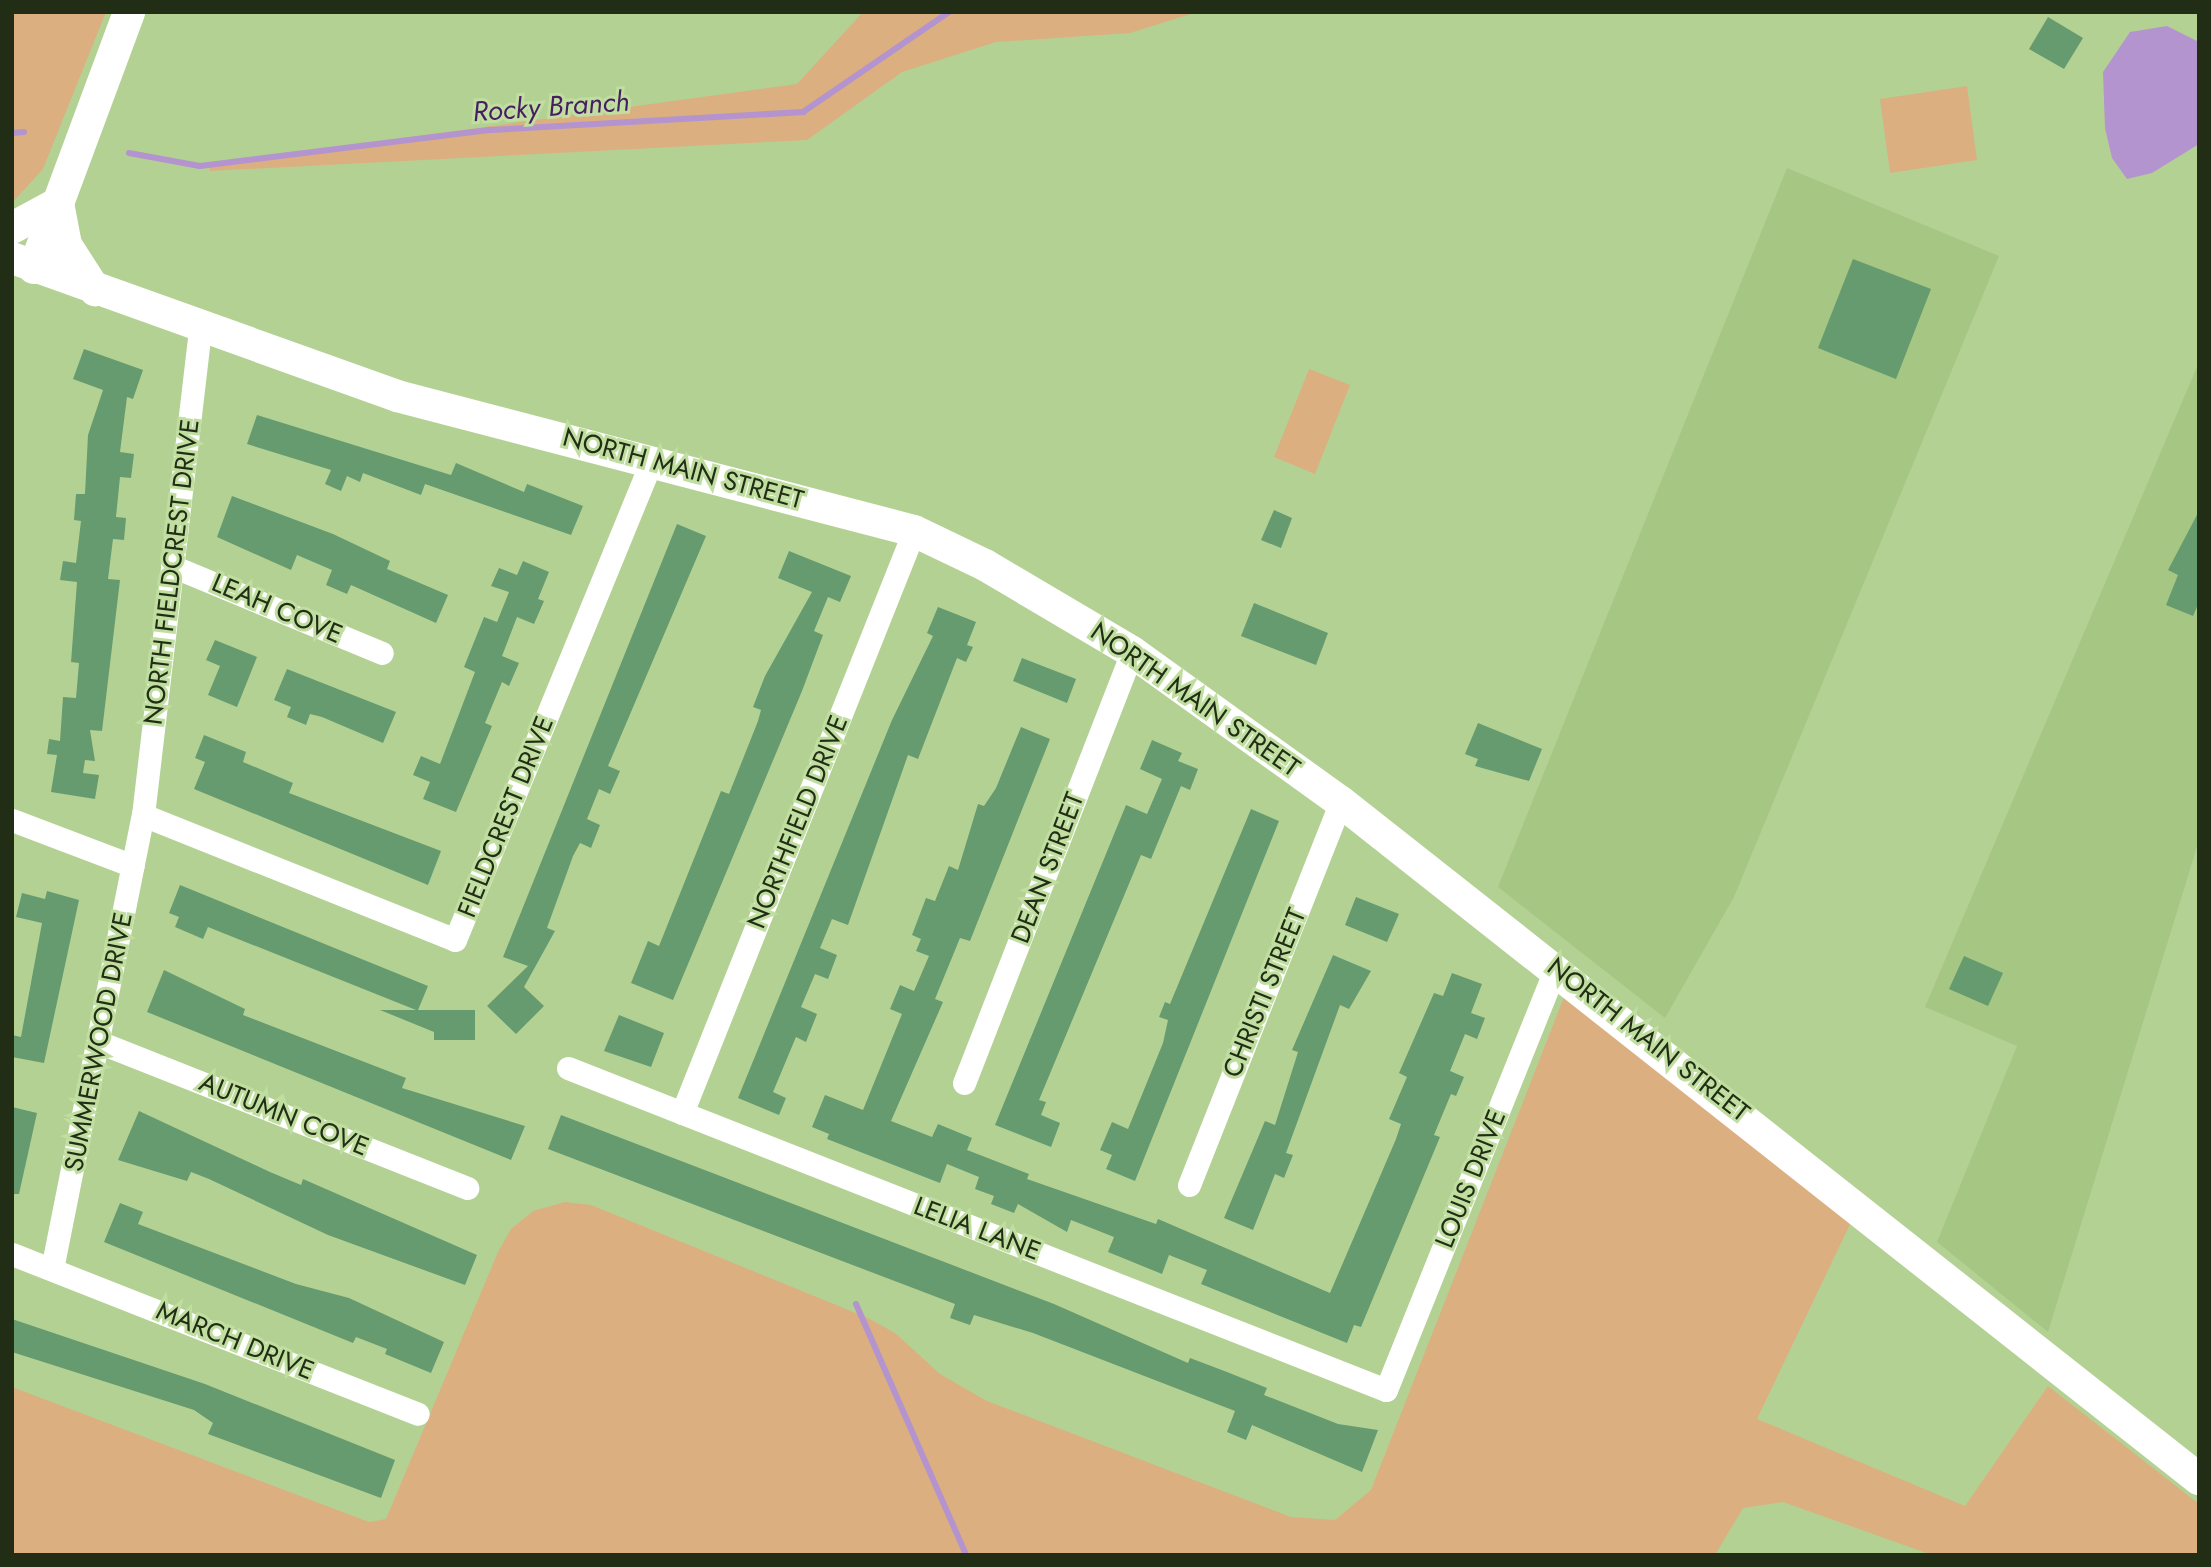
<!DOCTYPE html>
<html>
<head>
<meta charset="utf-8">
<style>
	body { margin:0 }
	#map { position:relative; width:2211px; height:1567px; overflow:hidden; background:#b4d194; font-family:Jost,sans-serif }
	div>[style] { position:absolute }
	.built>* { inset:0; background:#a6c683 }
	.green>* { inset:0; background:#dbaf7f }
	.water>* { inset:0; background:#b394ce }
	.stream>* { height:6px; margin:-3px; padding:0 3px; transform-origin:3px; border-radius:3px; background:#b394ce }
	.building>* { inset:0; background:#659b6f }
	.street>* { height:23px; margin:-11.5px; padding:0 11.5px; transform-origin:11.5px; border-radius:11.5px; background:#fff }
	.secondary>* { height:32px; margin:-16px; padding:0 16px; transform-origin:16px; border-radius:16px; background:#fff }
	span { translate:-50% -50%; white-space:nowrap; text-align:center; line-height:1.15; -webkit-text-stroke:6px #c1dea1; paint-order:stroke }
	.street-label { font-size:26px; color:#222d15 }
	.water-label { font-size:28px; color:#471e62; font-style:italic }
	.frame { position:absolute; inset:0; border:14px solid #222d15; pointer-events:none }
</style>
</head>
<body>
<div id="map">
	<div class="built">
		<i style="clip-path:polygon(1787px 168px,1999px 256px,1734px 897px,1665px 1018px,1498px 887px)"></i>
		<i style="clip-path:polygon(2199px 362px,2199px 840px,2048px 1332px,1937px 1242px,2017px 1046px,1925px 1007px)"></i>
	</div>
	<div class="green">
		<i style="clip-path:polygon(12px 12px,106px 12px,43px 169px,12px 203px)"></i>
		<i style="clip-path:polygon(863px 12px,1197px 12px,1130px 33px,996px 42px,902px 72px,807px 140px,210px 171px,209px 165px,797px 84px)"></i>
		<i style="clip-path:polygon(1967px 86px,1977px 160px,1890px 173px,1880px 99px)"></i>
		<i style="clip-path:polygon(1309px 369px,1350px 385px,1315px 474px,1274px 457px)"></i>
		<i style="clip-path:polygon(1566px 992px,1853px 1218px,1757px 1419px,1965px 1506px,2048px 1386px,2199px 1504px,2199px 1555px,1932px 1555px,1783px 1502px,1743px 1508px,1715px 1555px,12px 1555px,12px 1387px,369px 1522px,386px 1519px,498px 1252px,511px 1229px,533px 1211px,565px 1202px,591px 1205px,868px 1318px,895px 1333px,940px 1374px,987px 1401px,1291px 1517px,1335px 1520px,1371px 1490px)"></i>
	</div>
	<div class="water">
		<i style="clip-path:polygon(2167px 26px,2199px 42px,2199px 144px,2152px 173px,2127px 179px,2112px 158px,2105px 128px,2103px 72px,2130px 32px)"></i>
	</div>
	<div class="stream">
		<i style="left:12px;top:133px;width:12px;rotate:-5deg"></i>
		<i style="left:129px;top:153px;width:72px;rotate:10.4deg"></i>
		<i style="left:200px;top:166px;width:293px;rotate:-7.1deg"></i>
		<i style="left:491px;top:130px;width:313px;rotate:-3.3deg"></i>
		<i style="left:803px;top:112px;width:177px;rotate:-34.4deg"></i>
		<i style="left:856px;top:1304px;width:274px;rotate:66.3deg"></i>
	</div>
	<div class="building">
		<i style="clip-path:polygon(2048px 17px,2083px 38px,2064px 69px,2029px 49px)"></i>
		<i style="clip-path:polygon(1853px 259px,1931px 289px,1896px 379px,1818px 348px)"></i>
		<i style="clip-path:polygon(84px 349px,143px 370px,133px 399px,127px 397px,120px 452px,134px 454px,131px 478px,120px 477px,116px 517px,126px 518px,124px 540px,113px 539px,108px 579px,120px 580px,102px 731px,90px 730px,95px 761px,85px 760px,83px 773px,99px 775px,95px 799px,51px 792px,57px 755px,47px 754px,49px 739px,60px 741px,63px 697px,76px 698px,79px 663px,71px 662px,77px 582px,60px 580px,63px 561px,76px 563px,81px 521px,74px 520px,76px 494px,85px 494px,88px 435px,103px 390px,73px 379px)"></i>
		<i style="clip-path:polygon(257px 415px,451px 475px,456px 463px,524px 492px,527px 484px,583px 506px,571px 535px,425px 484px,421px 495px,363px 473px,360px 482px,347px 476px,341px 491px,325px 484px,331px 470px,247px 444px)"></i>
		<i style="clip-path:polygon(232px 496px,333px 534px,390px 561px,387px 569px,448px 595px,436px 623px,351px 585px,347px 594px,326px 585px,332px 570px,297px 555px,291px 570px,217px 537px)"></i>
		<i style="clip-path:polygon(1274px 510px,1292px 518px,1281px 548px,1261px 540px)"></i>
		<i style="clip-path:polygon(2199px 511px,2199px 602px,2193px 616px,2166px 605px,2178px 575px,2168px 570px)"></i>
		<i style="clip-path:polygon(677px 524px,706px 536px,608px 766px,620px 771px,610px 794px,599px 789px,587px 819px,600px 825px,591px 848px,580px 843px,573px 856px,547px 928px,555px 931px,524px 987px,544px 1006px,516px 1034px,487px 1006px,528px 966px,503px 957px)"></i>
		<i style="clip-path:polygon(789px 551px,851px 576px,840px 602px,828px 597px,814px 631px,823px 635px,802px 691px,673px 1000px,631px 983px,648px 941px,659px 946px,721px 791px,729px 794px,758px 721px,761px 710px,753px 707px,765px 676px,812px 592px,778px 578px)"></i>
		<i style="clip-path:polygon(523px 561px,549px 572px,538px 599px,544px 601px,534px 624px,517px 617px,502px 656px,519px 663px,509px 686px,502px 682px,485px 723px,492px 726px,456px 812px,423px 799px,430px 782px,413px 775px,421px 756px,440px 764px,475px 672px,464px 667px,484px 617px,497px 622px,509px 592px,491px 586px,499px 568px,517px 575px)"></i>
		<i style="clip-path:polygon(1254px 603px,1328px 633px,1316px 665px,1241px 636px)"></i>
		<i style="clip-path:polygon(938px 607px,976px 622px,967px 645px,973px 647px,966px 662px,957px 658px,918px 759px,908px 755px,848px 925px,832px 919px,820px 948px,837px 955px,828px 979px,815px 974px,801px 1007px,817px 1014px,806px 1042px,796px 1037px,773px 1092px,786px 1098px,779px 1115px,738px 1098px,892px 720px,933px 636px,927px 633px)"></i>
		<i style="clip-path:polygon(215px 640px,257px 657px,237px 707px,208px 695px,220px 666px,206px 660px)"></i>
		<i style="clip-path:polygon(1022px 658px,1076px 679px,1067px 703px,1013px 681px)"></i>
		<i style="clip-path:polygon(287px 669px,396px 712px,383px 743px,322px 717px,310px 714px,306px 725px,287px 717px,291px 707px,274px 700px)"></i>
		<i style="clip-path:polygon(1478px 723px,1542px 749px,1529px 781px,1475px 766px,1478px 759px,1465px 754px)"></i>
		<i style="clip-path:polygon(1021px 727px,1050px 739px,970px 941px,960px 938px,935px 999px,943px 1002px,891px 1121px,932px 1137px,938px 1124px,972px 1138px,967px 1150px,1029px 1174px,1027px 1179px,1156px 1224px,1158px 1219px,1330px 1293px,1396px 1139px,1401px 1124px,1389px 1119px,1407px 1077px,1399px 1073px,1434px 993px,1443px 996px,1452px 973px,1482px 984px,1471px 1013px,1485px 1018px,1477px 1039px,1465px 1034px,1450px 1071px,1464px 1077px,1456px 1096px,1451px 1094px,1434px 1135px,1440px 1137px,1361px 1327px,1354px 1325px,1347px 1343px,1201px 1284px,1207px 1270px,1169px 1255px,1162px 1274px,1108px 1252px,1114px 1237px,1071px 1220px,1067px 1232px,1018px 1204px,1014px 1213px,991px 1204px,994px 1196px,975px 1189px,979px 1177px,947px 1164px,940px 1183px,827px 1139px,829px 1134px,812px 1127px,825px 1095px,863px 1110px,902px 1014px,890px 1009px,900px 985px,914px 991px,929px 956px,916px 951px,921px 939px,912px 935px,926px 898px,935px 901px,949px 866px,958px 870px,978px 804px,984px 806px,996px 788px)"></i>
		<i style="clip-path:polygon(204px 735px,246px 752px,243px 762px,293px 783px,289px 793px,441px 851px,428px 885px,194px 789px,205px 762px,195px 758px)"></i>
		<i style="clip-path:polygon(1152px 740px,1182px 753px,1178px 761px,1198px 769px,1190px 790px,1181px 786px,1151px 859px,1141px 855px,1039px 1100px,1046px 1102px,1041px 1115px,1060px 1123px,1051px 1147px,995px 1125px,1126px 805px,1147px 814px,1162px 779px,1140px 769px)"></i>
		<i style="clip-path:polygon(1251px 809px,1279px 821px,1135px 1181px,1106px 1169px,1112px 1155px,1100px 1150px,1112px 1122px,1128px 1129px,1163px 1043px,1168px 1020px,1159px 1017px,1165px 1002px,1170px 1004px)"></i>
		<i style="clip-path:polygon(180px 885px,428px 986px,418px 1010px,475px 1010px,475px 1040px,434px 1040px,434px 1032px,380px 1010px,416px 1010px,208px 927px,203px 939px,175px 927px,179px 917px,169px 913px)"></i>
		<i style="clip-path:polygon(47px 891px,79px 900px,44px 1063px,12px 1057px,12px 1035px,21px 1037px,42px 923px,16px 917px,22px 893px,45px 899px)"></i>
		<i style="clip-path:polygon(1356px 897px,1399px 914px,1387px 942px,1345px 925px)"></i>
		<i style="clip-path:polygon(1333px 955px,1371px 971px,1349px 1009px,1340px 1005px,1286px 1153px,1293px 1155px,1284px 1178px,1275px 1174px,1253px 1230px,1224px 1218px,1265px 1121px,1275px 1125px,1298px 1052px,1292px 1050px)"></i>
		<i style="clip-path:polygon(1964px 956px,2003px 973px,1988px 1006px,1949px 989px)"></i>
		<i style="clip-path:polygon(164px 970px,245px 1009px,243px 1015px,406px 1078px,402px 1088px,525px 1126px,511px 1160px,147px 1012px)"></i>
		<i style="clip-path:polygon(619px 1015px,664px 1033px,651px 1067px,604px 1051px)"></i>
		<i style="clip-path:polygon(12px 1107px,37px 1113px,19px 1194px,12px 1194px)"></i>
		<i style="clip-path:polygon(139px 1111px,270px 1172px,301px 1185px,303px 1179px,477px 1255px,465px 1285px,328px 1235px,209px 1179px,191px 1172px,187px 1181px,118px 1160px)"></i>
		<i style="clip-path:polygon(561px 1115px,1054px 1304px,1188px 1363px,1190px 1358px,1227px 1372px,1267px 1388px,1264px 1395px,1338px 1424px,1378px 1430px,1362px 1472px,1252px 1425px,1246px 1440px,1227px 1432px,1235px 1411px,1033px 1333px,974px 1315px,970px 1325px,950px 1318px,955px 1304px,548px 1149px)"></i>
		<i style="clip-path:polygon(120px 1203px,143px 1212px,138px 1224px,296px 1284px,349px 1298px,444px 1342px,431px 1373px,385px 1354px,387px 1349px,356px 1337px,353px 1343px,104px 1242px)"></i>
		<i style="clip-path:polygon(12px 1319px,205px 1384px,395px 1460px,381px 1498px,208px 1434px,213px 1423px,194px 1410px,12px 1352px)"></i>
	</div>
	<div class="street">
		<i style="left:172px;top:566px;width:227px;rotate:22.5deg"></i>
		<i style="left:143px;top:815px;width:336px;rotate:21.8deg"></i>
		<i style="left:455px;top:940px;width:519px;rotate:-67.69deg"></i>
		<i style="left:12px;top:820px;width:129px;rotate:20.8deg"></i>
		<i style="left:101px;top:1043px;width:394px;rotate:21.6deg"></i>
		<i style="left:568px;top:1068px;width:879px;rotate:21.49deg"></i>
		<i style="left:1386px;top:1390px;width:456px;rotate:-68.1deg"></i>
		<i style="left:964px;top:1083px;width:463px;rotate:-68.7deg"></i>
		<i style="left:682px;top:1113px;width:627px;rotate:-68.27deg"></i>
		<i style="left:1189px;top:1185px;width:412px;rotate:-68.4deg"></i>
		<i style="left:12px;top:1254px;width:436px;rotate:21.5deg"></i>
		<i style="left:52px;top:1269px;width:463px;rotate:-78.7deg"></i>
		<i style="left:143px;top:815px;width:490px;rotate:-83.3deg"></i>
	</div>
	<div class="secondary">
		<i style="left:12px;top:228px;width:52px;rotate:-28.5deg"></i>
		<i style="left:58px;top:203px;width:43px;rotate:79.2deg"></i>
		<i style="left:66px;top:245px;width:54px;rotate:57.2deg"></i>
		<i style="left:12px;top:258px;width:409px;rotate:19.7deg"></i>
		<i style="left:397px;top:396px;width:534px;rotate:14.63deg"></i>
		<i style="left:914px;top:531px;width:79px;rotate:25.6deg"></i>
		<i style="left:985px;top:565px;width:171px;rotate:30.6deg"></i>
		<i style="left:1132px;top:652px;width:257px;rotate:35.7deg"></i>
		<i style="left:1341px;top:802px;width:1093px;rotate:38.28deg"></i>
		<i style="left:34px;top:268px;width:273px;rotate:-69.6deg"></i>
	</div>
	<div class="street-label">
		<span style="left:683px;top:469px;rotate:15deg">NORTH MAIN STREET</span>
		<span style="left:172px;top:572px;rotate:-83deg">NORTH FIELDCREST DRIVE</span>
		<span style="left:277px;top:609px;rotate:23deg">LEAH COVE</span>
		<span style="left:1195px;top:700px;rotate:35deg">NORTH MAIN STREET</span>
		<span style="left:506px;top:817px;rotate:-68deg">FIELDCREST DRIVE</span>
		<span style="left:798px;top:822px;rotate:-68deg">NORTHFIELD DRIVE</span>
		<span style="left:1048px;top:868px;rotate:-69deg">DEAN STREET</span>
		<span style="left:1265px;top:993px;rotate:-68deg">CHRISTI STREET</span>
		<span style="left:1648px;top:1040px;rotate:38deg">NORTH MAIN STREET</span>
		<span style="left:99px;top:1042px;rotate:-79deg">SUMMERWOOD DRIVE</span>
		<span style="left:284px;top:1115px;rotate:22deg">AUTUMN COVE</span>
		<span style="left:1471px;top:1179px;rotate:-68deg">LOUIS DRIVE</span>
		<span style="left:977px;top:1229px;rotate:21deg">LELIA LANE</span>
		<span style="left:235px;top:1341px;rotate:22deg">MARCH DRIVE</span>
	</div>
	<div class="water-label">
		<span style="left:551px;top:107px;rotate:-4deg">Rocky Branch</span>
	</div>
	<div class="frame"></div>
</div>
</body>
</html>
